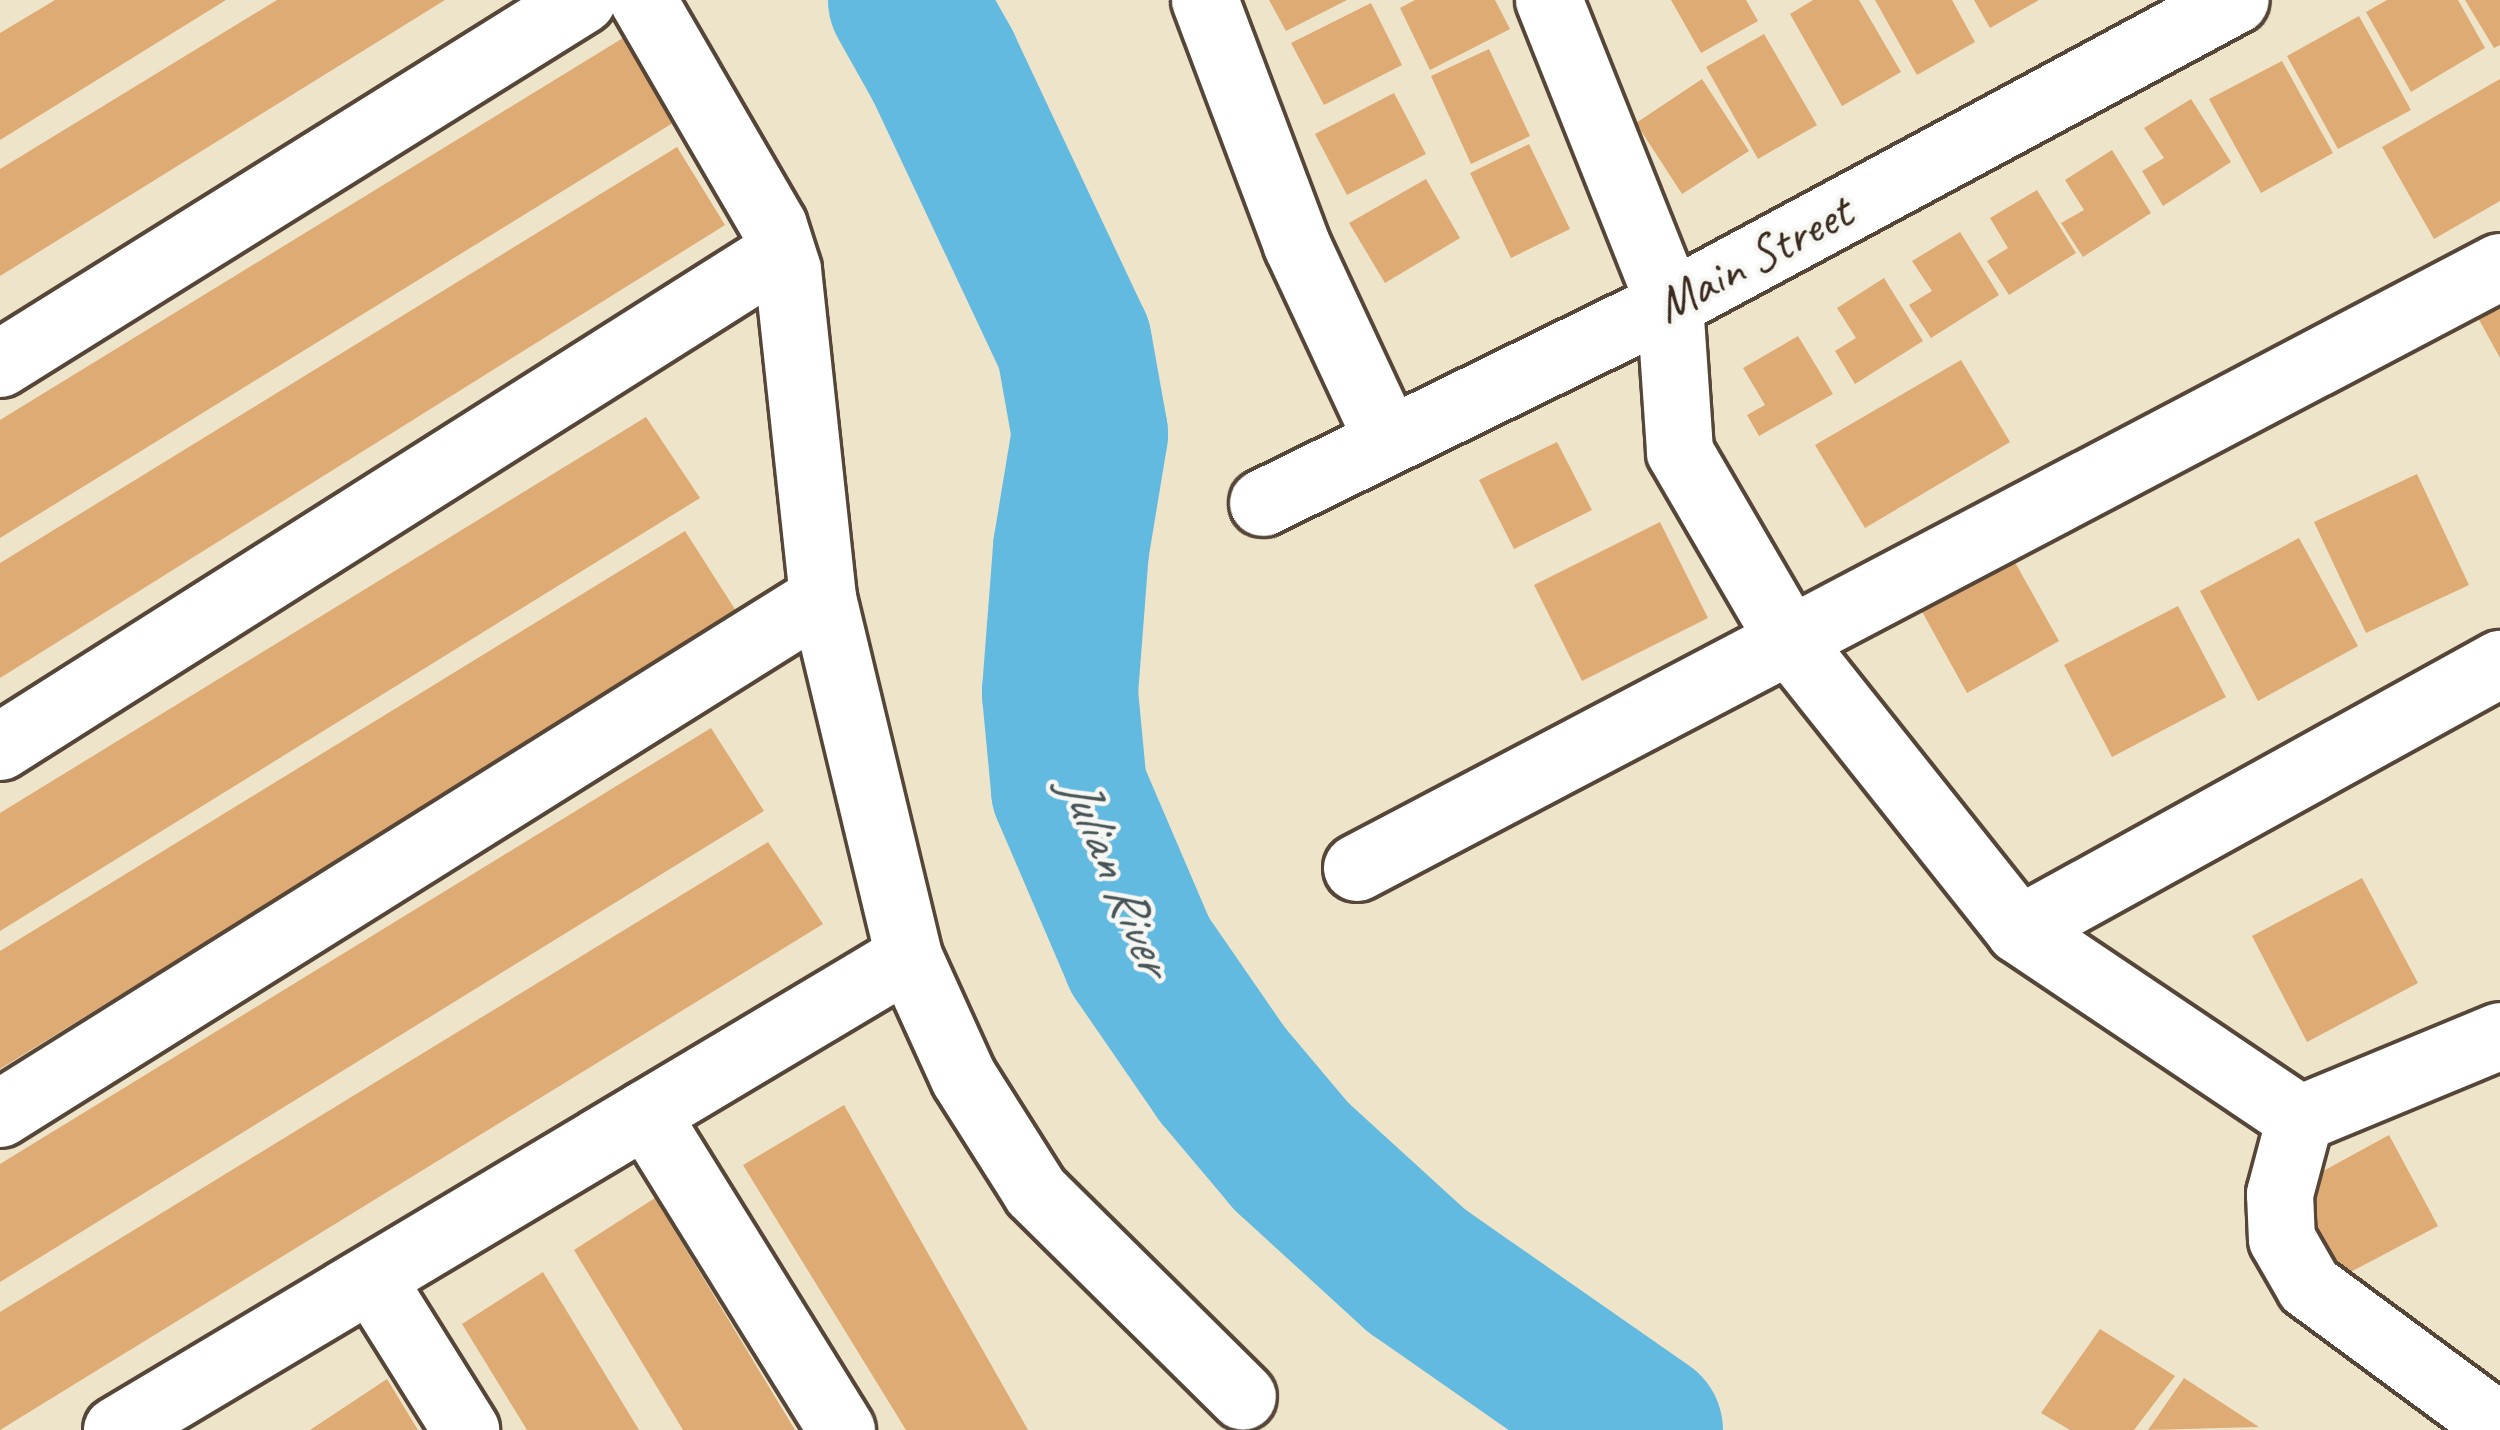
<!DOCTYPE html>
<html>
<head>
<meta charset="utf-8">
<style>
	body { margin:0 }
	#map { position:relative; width:2500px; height:1430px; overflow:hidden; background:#eee4ca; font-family:Caveat,sans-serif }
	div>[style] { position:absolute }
	.river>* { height:156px; margin:-78px; padding:0 78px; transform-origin:78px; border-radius:78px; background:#63bae0 }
	.building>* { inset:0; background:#deab74 }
	.roads { filter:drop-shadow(3px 0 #564638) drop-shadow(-3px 0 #564638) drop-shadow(0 3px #564638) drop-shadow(0 -3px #564638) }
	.street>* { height:66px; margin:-33px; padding:0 33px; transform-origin:33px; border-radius:33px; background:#fff }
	span { translate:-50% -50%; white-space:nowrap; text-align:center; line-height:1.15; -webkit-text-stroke:9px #f6f6f2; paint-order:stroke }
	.street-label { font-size:51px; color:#3b2a1e }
	.water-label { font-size:54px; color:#475558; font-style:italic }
</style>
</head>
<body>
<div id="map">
	<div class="river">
		<i style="left:906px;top:0;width:76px;rotate:60.7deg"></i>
		<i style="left:943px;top:66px;width:307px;rotate:64.8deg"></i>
		<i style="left:1074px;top:344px;width:91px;rotate:79.9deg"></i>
		<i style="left:1090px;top:434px;width:117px;rotate:99.4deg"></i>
		<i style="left:1071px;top:549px;width:144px;rotate:94.4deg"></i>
		<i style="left:1060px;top:693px;width:96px;rotate:84.6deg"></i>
		<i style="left:1069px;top:789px;width:181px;rotate:66.8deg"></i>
		<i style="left:1140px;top:955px;width:145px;rotate:55.4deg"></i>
		<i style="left:1222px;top:1074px;width:107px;rotate:49.9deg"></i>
		<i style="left:1291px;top:1156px;width:171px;rotate:42.4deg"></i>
		<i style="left:1417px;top:1271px;width:278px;rotate:34.9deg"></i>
	</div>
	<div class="building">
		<i style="clip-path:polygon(55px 0,226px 0,0 140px,0 33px)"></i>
		<i style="clip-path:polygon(277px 0,445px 0,0 276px,0 169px)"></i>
		<i style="clip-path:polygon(1269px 0,1347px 0,1286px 31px)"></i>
		<i style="clip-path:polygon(1415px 0,1495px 0,1510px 29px,1430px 70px,1400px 8px)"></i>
		<i style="clip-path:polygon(1671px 0,1746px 0,1758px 21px,1701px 53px)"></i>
		<i style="clip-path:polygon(1813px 0,1859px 0,1901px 72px,1842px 106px,1790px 14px)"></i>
		<i style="clip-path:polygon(1875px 0,1952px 0,1975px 42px,1917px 75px)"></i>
		<i style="clip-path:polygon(1974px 0,2039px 0,1990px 28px)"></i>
		<i style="clip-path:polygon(2387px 0,2458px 0,2485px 48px,2411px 92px,2366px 12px)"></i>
		<i style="clip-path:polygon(2465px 0,2500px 0,2500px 45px,2494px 48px)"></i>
		<i style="clip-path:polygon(1371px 3px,1402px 65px,1324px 105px,1291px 43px)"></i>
		<i style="clip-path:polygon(2359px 16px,2411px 110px,2338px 149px,2287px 56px)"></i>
		<i style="clip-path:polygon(1764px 34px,1817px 125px,1758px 159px,1706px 67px)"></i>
		<i style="clip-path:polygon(623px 38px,676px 121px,0 538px,0 420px)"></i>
		<i style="clip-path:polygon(1489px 49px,1530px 136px,1471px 164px,1431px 76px)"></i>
		<i style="clip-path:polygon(2282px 61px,2333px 153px,2261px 193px,2209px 99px)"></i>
		<i style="clip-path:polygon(1702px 79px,1749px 151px,1682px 194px,1636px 123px)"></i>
		<i style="clip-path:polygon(2500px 79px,2500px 201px,2434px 239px,2382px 147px)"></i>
		<i style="clip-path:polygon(1394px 93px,1426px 154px,1347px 195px,1315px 134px)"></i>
		<i style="clip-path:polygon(2191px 99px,2231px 162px,2163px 206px,2142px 171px,2164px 158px,2144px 128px)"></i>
		<i style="clip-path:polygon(1529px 144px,1570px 229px,1511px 258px,1470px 173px)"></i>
		<i style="clip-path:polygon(677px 147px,725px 225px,0 678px,0 563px)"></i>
		<i style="clip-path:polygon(2112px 150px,2151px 213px,2083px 257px,2061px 223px,2084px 210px,2065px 180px)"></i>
		<i style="clip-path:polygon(1426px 179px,1460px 238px,1385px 283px,1349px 223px)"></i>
		<i style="clip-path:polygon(2037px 190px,2076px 253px,2009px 295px,1987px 261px,2008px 248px,1990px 218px)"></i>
		<i style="clip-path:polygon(1960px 232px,1999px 295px,1931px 338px,1909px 305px,1932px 291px,1912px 261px)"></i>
		<i style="clip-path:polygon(1884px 278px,1923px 341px,1855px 384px,1835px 351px,1856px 338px,1837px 308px)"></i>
		<i style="clip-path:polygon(2500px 289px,2500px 358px,2471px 305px)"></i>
		<i style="clip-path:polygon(1798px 336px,1833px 394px,1759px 436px,1747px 415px,1765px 405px,1743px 368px)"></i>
		<i style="clip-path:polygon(1961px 360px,2010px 442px,1865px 528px,1815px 445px)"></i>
		<i style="clip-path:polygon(646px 417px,700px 498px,0 931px,0 813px)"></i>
		<i style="clip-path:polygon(1557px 442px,1592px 510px,1514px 549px,1479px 480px)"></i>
		<i style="clip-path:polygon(2417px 474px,2469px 585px,2366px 633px,2314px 522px)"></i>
		<i style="clip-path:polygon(1660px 522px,1708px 618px,1582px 681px,1534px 585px)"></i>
		<i style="clip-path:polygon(685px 531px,738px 614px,0 1069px,0 951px)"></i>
		<i style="clip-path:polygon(2299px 538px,2358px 646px,2258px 701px,2200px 591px)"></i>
		<i style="clip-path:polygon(2012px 557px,2059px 641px,1967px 693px,1920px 608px)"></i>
		<i style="clip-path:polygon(2178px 606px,2226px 697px,2112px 757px,2064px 665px)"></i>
		<i style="clip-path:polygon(711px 728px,764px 811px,0 1282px,0 1164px)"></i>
		<i style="clip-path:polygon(768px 842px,823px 924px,0 1430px,0 1312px)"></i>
		<i style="clip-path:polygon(2362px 878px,2418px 983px,2307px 1042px,2252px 936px)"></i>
		<i style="clip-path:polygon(844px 1105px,1028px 1430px,906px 1430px,743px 1165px)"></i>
		<i style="clip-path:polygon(2389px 1135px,2438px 1226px,2341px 1277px,2294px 1187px)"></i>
		<i style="clip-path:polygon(655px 1198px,795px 1430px,683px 1430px,574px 1250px)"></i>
		<i style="clip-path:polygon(543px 1272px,639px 1430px,527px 1430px,462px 1324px)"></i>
		<i style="clip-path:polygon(2100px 1329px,2175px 1376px,2134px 1430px,2070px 1430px,2041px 1413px)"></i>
		<i style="clip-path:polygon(2184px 1378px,2259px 1427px,2148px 1430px)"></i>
		<i style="clip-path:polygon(387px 1379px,418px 1430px,310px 1430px)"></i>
	</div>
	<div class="roads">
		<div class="street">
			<i style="left:643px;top:0;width:261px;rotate:59.9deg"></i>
			<i style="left:774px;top:226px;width:46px;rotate:72.3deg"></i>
			<i style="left:788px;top:270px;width:330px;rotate:83.9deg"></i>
			<i style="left:823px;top:598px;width:369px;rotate:76.5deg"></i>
			<i style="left:909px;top:957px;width:133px;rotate:65.6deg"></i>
			<i style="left:964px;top:1078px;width:135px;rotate:57.7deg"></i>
			<i style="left:1036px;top:1192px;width:291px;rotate:44.7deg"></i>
			<i style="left:1205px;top:0;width:262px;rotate:69.4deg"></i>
			<i style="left:1297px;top:245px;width:215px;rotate:65deg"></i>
			<i style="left:1549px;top:0;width:327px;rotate:68.3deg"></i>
			<i style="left:1670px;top:304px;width:148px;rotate:86.1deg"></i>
			<i style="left:1680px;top:452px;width:221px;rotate:59.8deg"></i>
			<i style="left:1791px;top:643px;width:367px;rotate:51.5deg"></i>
			<i style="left:2019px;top:930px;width:339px;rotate:33.9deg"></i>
			<i style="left:2300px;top:1119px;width:217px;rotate:-22.5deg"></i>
			<i style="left:0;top:364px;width:687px;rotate:-31.98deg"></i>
			<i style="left:1263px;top:503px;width:453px;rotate:-26.1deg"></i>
			<i style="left:1670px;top:304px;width:642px;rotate:-28.24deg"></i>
			<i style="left:0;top:747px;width:925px;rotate:-32.33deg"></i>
			<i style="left:1357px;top:868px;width:1291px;rotate:-27.74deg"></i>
			<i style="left:2019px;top:930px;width:550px;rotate:-28.94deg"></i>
			<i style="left:0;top:1114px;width:971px;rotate:-32.09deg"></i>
			<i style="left:646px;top:1114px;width:372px;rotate:58.2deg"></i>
			<i style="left:2300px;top:1119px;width:78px;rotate:104.9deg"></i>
			<i style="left:2280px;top:1194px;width:45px;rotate:87.5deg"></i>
			<i style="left:2282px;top:1239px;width:54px;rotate:60.1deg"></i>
			<i style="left:2309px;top:1286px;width:237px;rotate:36.4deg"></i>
			<i style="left:373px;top:1281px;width:176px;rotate:58deg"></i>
			<i style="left:117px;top:1430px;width:922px;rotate:-30.85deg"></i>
		</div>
	</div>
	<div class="street-label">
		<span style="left:1753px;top:258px;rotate:-28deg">Main Street</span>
	</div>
	<div class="water-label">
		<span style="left:1117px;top:874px;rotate:67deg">Julian River</span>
	</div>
</div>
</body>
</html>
